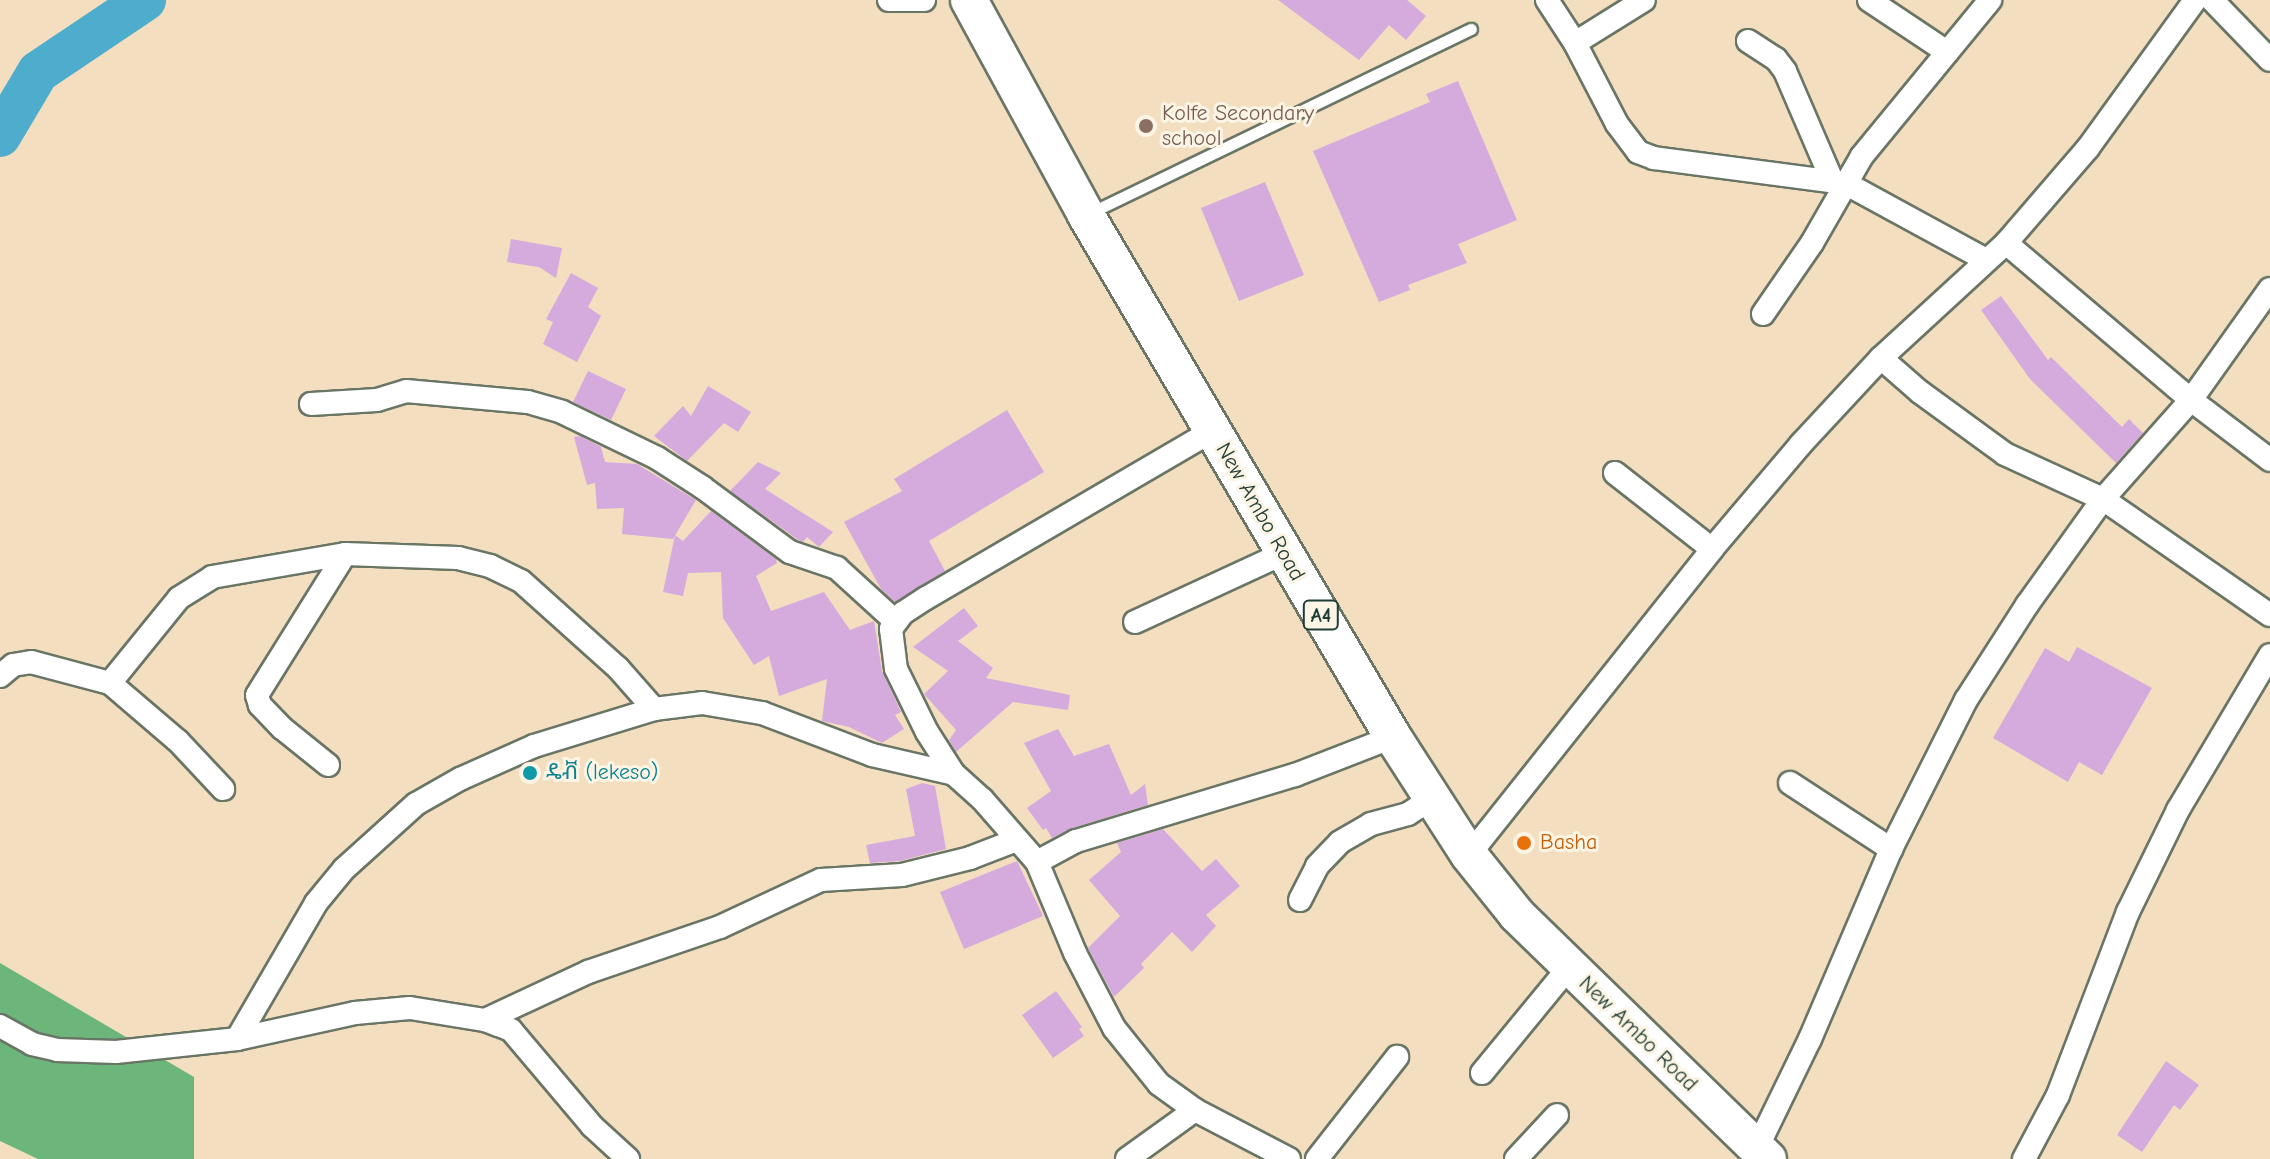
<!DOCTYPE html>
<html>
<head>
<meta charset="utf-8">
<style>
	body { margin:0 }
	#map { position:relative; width:2270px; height:1159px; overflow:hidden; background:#f3dec0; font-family:"Comic Neue","Noto Sans Ethiopic",sans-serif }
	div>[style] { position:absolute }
	.forest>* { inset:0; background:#6cb57b }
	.river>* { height:42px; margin:-21px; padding:0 21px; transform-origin:21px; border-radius:21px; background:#4eaccc }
	.building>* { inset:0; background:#d5abdd }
	.roads { filter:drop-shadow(2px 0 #697565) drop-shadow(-2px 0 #697565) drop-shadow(0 2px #697565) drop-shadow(0 -2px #697565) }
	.lane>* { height:11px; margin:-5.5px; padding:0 5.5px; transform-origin:5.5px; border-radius:5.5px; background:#fff }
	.street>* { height:22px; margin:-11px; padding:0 11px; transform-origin:11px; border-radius:11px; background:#fff }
	.primary>* { height:36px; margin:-18px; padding:0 18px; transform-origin:18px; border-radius:18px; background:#fff }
	.dots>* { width:22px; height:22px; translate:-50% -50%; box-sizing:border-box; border:4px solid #fcf5e5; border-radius:50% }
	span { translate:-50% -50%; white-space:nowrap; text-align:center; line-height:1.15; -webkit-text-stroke:6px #fcf5e5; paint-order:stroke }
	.shield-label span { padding:2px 6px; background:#fcf5e5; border:2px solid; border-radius:6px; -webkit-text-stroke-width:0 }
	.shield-label { font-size:20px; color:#1f3d34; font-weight:700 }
	.education-label { font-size:22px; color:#785e54 }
	.left { translate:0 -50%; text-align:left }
	.street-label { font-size:22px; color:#1f3d34 }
	.culture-label { font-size:22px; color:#0d838f }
	.food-label { font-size:22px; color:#c56008 }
</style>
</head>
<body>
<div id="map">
	<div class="forest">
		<i style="clip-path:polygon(0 963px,194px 1077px,194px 1159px,38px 1159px,0 1141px)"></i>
	</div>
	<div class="river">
		<i style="left:0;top:136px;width:74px;rotate:-59.3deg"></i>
		<i style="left:38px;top:72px;width:129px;rotate:-33.9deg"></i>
	</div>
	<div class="building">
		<i style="clip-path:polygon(1278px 0,1407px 0,1426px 16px,1406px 40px,1389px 25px,1359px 60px)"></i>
		<i style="clip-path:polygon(1458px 81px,1517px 220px,1458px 244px,1467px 263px,1408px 285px,1410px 290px,1379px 302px,1313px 151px,1430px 102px,1426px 94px)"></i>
		<i style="clip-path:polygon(1265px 182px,1304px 275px,1239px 301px,1201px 208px)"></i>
		<i style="clip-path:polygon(511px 239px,562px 248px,556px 278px,539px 267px,507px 262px)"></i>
		<i style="clip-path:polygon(571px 273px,598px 288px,588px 307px,601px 316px,577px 362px,543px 344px,553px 322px,546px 319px)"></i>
		<i style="clip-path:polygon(2001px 296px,2048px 360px,2051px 357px,2122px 427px,2129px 419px,2143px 433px,2116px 463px,2030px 379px,1981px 310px)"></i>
		<i style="clip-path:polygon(588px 371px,626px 389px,611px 420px,573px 402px)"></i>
		<i style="clip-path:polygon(708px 386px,751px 412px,738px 432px,724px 423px,687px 461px,654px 436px,683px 406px,691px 416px)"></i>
		<i style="clip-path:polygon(1007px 410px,1044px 472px,929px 541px,945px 571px,895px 602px,881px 589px,844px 522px,902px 491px,894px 479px)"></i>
		<i style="clip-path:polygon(580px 436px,601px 447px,605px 462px,637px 464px,696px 500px,673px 539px,622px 534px,624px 508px,597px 509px,595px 483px,587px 485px,574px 437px)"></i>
		<i style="clip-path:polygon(758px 462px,781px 473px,765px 489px,833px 532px,819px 547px,807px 537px,803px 542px,797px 539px,730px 491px)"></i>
		<i style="clip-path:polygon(711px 511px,776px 559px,777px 563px,756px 576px,771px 611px,824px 592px,850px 630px,874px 621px,882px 671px,901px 712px,895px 715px,904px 729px,882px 743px,849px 727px,822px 721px,827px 679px,779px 696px,769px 656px,754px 665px,723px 618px,721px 572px,688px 573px,683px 596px,663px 592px,675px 535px,683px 541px)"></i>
		<i style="clip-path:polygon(964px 608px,978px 626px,958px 641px,993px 668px,986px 678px,1070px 695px,1068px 710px,1013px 702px,956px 752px,949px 740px,956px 730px,924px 694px,948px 671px,913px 647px)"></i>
		<i style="clip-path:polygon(2077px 647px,2152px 688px,2102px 775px,2079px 762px,2068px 782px,1993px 738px,2045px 648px,2069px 662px)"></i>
		<i style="clip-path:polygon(1058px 729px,1074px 756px,1109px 744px,1131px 795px,1145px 784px,1148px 805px,1072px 828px,1052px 838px,1046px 828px,1043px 830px,1027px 808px,1051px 791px,1024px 743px)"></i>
		<i style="clip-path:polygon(922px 783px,935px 786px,946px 849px,900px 861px,870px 863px,866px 845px,915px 836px,906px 789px)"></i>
		<i style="clip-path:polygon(1163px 829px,1202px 871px,1216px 859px,1240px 886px,1206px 915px,1216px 926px,1192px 952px,1172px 932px,1141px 964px,1144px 968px,1114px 997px,1088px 948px,1120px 916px,1089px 880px,1121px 852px,1117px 843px)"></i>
		<i style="clip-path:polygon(1017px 861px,1043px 916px,964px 949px,940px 892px)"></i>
		<i style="clip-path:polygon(1056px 991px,1082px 1027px,1079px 1029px,1084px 1036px,1053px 1058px,1022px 1015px)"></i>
		<i style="clip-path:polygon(2166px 1061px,2199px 1085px,2180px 1110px,2174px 1105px,2142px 1152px,2117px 1135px)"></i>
	</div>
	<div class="roads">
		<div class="lane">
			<i style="left:1090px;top:213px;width:423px;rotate:-25.8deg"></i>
		</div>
		<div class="street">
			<i style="left:889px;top:0;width:35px"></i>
			<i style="left:1547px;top:0;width:51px;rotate:56.9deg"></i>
			<i style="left:1575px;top:43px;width:91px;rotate:62.6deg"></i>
			<i style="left:1617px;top:124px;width:35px;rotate:53deg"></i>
			<i style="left:1638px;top:152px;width:17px;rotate:21deg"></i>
			<i style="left:1654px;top:158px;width:193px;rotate:7.5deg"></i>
			<i style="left:1845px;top:183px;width:161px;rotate:28.6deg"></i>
			<i style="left:1869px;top:0;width:94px;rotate:33.7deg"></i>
			<i style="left:2212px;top:0;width:83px;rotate:46deg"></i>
			<i style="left:1748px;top:41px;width:33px;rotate:33deg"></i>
			<i style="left:1776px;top:59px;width:15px;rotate:53deg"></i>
			<i style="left:1785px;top:71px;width:119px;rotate:66.7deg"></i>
			<i style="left:1575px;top:43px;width:81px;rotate:-31.9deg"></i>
			<i style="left:2006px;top:243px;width:243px;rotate:40.3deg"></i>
			<i style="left:2191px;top:400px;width:99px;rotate:37.2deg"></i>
			<i style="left:1763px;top:314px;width:86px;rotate:-55.4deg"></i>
			<i style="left:1812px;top:243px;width:100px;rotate:-60.1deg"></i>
			<i style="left:1862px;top:156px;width:202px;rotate:-50.6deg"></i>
			<i style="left:1881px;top:358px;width:52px;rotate:41.1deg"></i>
			<i style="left:1920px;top:392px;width:105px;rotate:36.1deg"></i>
			<i style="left:2005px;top:454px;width:108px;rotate:24.7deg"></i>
			<i style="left:2103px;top:499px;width:203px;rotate:34.8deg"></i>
			<i style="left:311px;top:404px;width:66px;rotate:-3.5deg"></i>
			<i style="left:377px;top:400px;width:30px;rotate:-17deg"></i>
			<i style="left:406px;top:391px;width:122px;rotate:5.2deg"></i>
			<i style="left:528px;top:402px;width:35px;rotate:16deg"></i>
			<i style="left:562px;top:412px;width:106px;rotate:25.8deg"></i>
			<i style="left:657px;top:458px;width:54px;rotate:32.8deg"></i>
			<i style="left:702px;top:487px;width:109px;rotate:36.5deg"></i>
			<i style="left:790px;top:552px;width:50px;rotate:18.8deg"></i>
			<i style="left:837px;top:568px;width:79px;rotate:42.4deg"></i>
			<i style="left:1212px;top:431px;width:331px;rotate:149.7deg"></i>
			<i style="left:926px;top:598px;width:27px;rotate:147deg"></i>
			<i style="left:903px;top:613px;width:20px;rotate:127deg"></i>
			<i style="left:891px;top:629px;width:40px;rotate:82.9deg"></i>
			<i style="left:896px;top:669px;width:70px;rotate:63.8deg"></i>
			<i style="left:927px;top:732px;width:50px;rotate:57.3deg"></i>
			<i style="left:954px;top:774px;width:38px;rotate:42deg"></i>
			<i style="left:982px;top:799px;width:84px;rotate:48.9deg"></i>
			<i style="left:1037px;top:862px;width:99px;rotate:67.3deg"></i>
			<i style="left:1075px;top:953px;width:85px;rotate:62.5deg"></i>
			<i style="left:1114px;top:1028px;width:72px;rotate:51.2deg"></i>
			<i style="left:1159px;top:1084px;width:44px;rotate:35.8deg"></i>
			<i style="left:1195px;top:1110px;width:106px;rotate:27.5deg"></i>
			<i style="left:1615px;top:473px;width:123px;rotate:38.1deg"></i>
			<i style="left:1135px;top:622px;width:164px;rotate:-24.8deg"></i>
			<i style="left:0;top:676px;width:17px;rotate:-40deg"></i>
			<i style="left:13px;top:665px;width:18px;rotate:-9deg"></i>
			<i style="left:31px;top:662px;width:82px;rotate:14.9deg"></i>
			<i style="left:110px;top:683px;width:109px;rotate:-50.9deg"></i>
			<i style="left:179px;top:598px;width:39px;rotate:-32deg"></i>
			<i style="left:212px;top:577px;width:135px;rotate:-9.8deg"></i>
			<i style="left:345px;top:554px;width:113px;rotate:2deg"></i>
			<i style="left:458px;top:558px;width:33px;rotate:14deg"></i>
			<i style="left:490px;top:566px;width:34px;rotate:26deg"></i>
			<i style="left:521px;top:581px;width:130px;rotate:41.9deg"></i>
			<i style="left:618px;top:668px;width:55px;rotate:48.7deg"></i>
			<i style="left:110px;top:683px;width:89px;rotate:40.5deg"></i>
			<i style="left:178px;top:741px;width:66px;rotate:46.8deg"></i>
			<i style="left:328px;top:765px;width:59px;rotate:-141.2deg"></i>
			<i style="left:282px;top:728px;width:32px;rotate:-134deg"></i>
			<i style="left:260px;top:705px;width:10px;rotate:-107deg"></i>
			<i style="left:257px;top:695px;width:166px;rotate:-58deg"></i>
			<i style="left:1790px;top:783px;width:121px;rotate:33.2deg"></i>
			<i style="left:1469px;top:855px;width:391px;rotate:-51.5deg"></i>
			<i style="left:1712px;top:549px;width:138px;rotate:-49.7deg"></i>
			<i style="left:1801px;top:444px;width:117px;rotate:-47.1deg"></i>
			<i style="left:1881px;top:358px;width:170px;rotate:-42.6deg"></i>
			<i style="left:2006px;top:243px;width:125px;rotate:-49.2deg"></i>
			<i style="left:2088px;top:148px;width:183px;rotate:-54.1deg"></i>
			<i style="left:1037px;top:862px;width:44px;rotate:-28.3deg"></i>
			<i style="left:1076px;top:841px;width:229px;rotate:-16.8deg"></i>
			<i style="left:1295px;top:775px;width:105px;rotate:-21.2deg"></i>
			<i style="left:1300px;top:900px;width:38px;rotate:-63deg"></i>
			<i style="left:1317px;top:866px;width:33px;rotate:-46deg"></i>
			<i style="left:1340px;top:842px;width:36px;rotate:-30deg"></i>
			<i style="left:1371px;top:824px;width:38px;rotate:-15deg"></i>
			<i style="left:1408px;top:814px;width:27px;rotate:-33deg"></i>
			<i style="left:485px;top:1020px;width:114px;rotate:-25deg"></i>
			<i style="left:588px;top:972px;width:139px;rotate:-18.8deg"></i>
			<i style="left:720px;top:927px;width:111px;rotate:-25deg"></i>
			<i style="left:821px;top:880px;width:81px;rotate:-3.5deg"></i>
			<i style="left:902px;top:875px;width:70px;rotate:-14deg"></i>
			<i style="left:970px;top:858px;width:50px;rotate:-21deg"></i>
			<i style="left:0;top:1026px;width:37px;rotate:29deg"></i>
			<i style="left:32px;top:1044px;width:26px;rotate:13deg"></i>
			<i style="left:57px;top:1050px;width:59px;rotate:1.9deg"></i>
			<i style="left:116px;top:1052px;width:122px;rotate:-6.1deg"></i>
			<i style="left:237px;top:1039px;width:121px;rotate:-12.4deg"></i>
			<i style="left:355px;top:1013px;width:55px;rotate:-5.2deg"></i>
			<i style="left:410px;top:1008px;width:76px;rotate:9.1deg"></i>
			<i style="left:485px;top:1020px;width:28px;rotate:21deg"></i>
			<i style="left:511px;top:1030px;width:126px;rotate:49.8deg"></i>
			<i style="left:592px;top:1126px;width:49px;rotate:42.5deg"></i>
			<i style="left:237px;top:1039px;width:157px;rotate:-59.8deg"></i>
			<i style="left:316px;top:903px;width:44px;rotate:-50.5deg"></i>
			<i style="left:344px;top:869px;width:97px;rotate:-42.1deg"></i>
			<i style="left:416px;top:804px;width:51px;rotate:-29.6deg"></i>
			<i style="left:460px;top:779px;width:81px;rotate:-24deg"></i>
			<i style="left:534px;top:746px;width:126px;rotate:-17.1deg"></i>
			<i style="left:654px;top:709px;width:48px;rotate:-7.1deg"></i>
			<i style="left:702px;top:703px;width:61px;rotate:9.5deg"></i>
			<i style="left:762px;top:713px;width:118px;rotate:20.9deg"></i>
			<i style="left:872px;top:755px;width:84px;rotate:13deg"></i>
			<i style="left:1482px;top:1073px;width:137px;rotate:-50.6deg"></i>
			<i style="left:1757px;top:1148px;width:121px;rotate:-64.1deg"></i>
			<i style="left:1810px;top:1039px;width:207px;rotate:-66.9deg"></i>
			<i style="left:1891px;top:849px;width:167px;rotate:-63.3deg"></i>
			<i style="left:1966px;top:700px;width:113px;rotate:-57.3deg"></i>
			<i style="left:2027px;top:605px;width:130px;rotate:-54.4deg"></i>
			<i style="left:2103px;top:499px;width:132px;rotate:-48.4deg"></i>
			<i style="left:2191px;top:400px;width:136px;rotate:-54.6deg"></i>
			<i style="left:1127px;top:1159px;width:84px;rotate:-35.8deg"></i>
			<i style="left:1317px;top:1159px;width:130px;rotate:-51.9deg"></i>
			<i style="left:1516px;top:1159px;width:60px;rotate:-47deg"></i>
			<i style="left:2024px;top:1159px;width:72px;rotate:-62deg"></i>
			<i style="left:2058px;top:1095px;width:196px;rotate:-69.1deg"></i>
			<i style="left:2128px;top:912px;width:114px;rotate:-63.9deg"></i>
			<i style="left:2178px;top:810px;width:180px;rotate:-59.3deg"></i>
		</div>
		<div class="primary">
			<i style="left:969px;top:0;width:245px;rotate:61.4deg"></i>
			<i style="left:1086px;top:215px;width:606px;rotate:59.54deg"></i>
			<i style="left:1393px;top:737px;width:140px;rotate:57.2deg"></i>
			<i style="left:1469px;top:855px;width:77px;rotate:51.3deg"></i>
			<i style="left:1517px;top:915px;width:350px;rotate:44.2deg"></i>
		</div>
	</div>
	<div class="dots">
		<i style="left:1146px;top:126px;background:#8d6e63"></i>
		<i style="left:530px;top:773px;background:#0f9aa8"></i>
		<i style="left:1524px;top:843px;background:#e8710a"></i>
	</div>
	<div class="shield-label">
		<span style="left:1321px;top:615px">A4</span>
	</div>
	<div class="education-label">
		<span class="left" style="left:1162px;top:126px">Kolfe Secondary<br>school</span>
	</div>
	<div class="street-label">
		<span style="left:1260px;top:512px;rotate:60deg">New Ambo Road</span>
		<span style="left:1638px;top:1034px;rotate:44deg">New Ambo Road</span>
	</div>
	<div class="culture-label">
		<span class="left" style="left:546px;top:773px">ዴቭ (lekeso)</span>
	</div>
	<div class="food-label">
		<span class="left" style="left:1540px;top:843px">Basha</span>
	</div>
</div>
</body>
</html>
